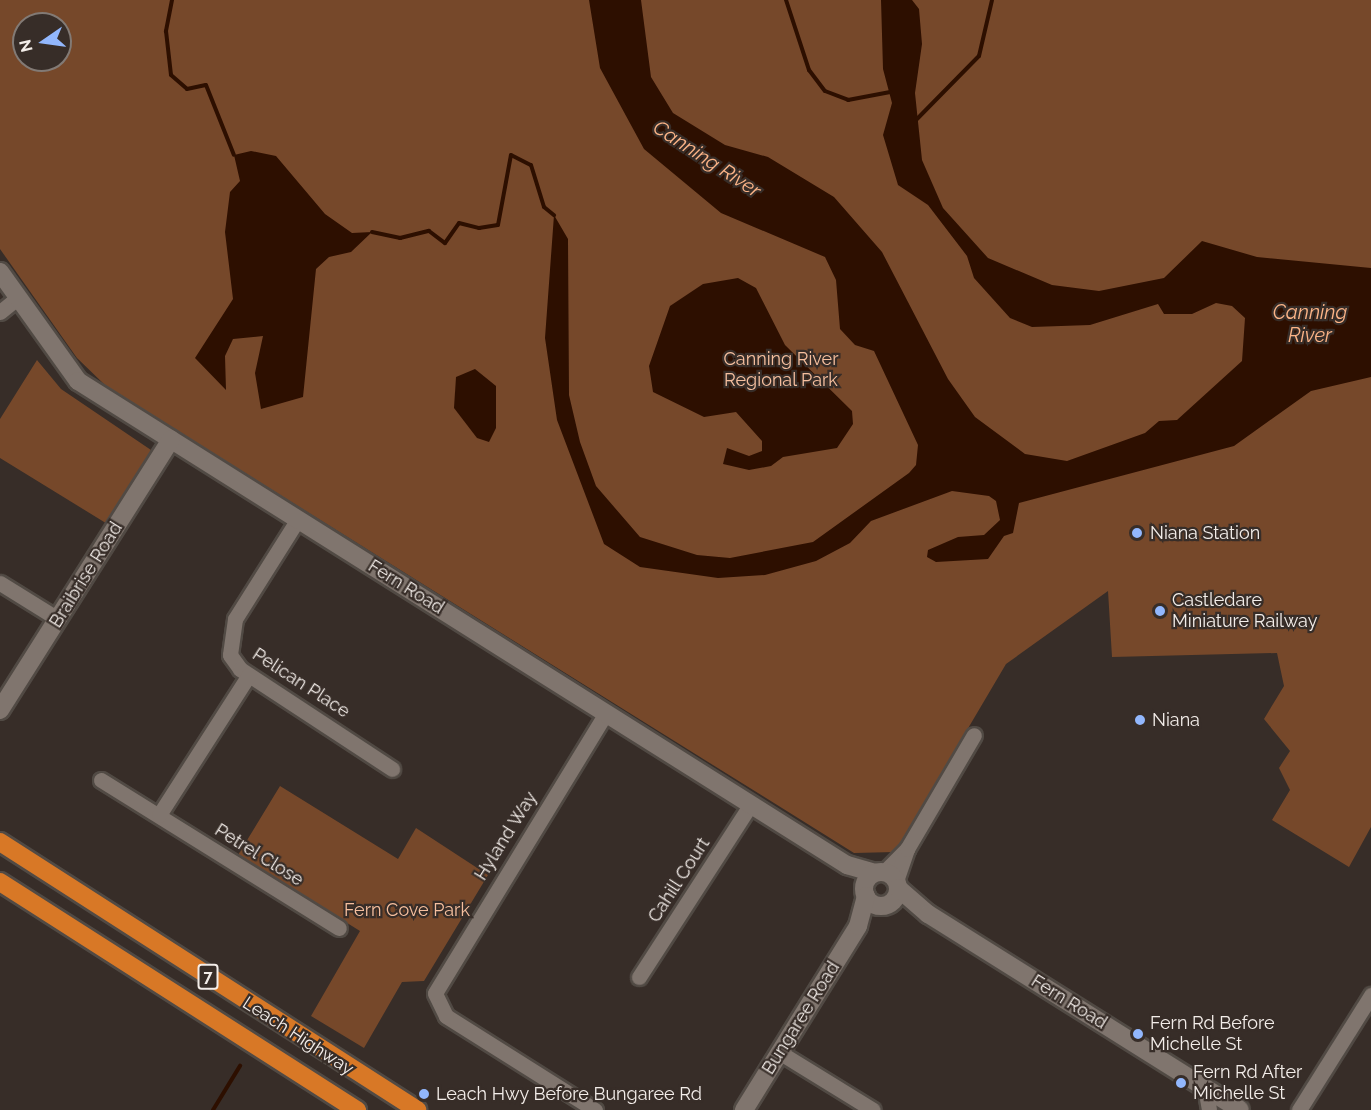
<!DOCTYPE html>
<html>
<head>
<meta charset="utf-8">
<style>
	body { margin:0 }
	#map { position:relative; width:1371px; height:1110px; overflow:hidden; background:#372d28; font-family:Raleway,sans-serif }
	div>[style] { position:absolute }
	.green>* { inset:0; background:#76482a }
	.water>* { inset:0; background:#2d0f00 }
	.stream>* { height:4px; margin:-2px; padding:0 2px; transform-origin:2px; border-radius:2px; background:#2d0f00 }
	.roads { filter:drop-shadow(2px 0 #514a44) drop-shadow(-2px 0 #514a44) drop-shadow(0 2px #514a44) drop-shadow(0 -2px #514a44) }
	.minor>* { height:15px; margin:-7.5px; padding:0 7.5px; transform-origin:7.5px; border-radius:7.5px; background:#80756e }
	.tertiary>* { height:18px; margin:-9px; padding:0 9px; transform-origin:9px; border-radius:9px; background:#80756e }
	.tertiary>.ring { margin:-9px; padding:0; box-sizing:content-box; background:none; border:18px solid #80756e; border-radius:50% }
	.trunk>* { height:18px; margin:-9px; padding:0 9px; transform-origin:9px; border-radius:9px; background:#d87826 }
	.dots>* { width:16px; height:16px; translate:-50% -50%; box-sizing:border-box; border:3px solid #372d28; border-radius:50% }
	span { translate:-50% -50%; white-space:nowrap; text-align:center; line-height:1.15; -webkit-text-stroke:4.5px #372d28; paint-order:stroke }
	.shield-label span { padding:2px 4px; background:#372d28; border:2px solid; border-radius:4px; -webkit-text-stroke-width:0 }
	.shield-label { font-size:16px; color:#f3ede9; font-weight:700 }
	.park-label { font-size:18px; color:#f6bf9e }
	.poi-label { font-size:18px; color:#f3ede9 }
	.left { translate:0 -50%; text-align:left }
	.street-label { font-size:18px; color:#f3ede9 }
	.water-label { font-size:20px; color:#fcb487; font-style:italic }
	.north { position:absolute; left:12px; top:12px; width:60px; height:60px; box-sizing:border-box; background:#372d28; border:2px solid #827a75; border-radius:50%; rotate:257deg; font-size:16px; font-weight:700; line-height:24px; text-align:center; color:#f3ede9 }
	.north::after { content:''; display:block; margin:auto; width:21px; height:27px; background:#92b7fd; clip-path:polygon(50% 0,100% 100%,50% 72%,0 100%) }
</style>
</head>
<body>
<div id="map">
	<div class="green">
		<i style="clip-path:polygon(evenodd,0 0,1371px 0,1371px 827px,1349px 867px,1272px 820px,1290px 790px,1279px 768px,1290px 751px,1264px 719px,1284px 686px,1277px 653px,1112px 657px,1108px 591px,1006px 664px,895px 852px,854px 853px,107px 387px,77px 358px,0 249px,0 0,24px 24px,60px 24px,60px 60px,24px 60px,24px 24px)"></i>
		<i style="clip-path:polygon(37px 360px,61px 389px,151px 450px,109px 525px,0 458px,0 419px)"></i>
		<i style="clip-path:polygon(280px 786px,398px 859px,416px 828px,488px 875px,424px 981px,402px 982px,364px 1048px,311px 1016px,360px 931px,238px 855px)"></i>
	</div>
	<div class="water">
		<i style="clip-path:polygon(589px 0,641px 0,651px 77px,673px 113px,725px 145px,768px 157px,834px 197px,882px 252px,948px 379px,975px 417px,1025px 454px,1067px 461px,1145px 433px,1159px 421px,1177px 420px,1242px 361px,1245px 318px,1232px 306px,1216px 303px,1192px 314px,1164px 314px,1158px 304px,1090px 325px,1032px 327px,1010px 318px,974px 278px,967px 256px,928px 205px,898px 185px,883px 135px,892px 103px,883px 69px,881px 0,912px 0,919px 9px,922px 44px,915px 93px,922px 160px,943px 208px,988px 258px,1052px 285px,1099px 291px,1164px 278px,1202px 241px,1257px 257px,1371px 268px,1371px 377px,1311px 391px,1234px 446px,1019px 503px,1013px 533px,1004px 536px,988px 559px,936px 562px,927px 557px,928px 550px,958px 537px,984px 535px,1000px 520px,996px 501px,989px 496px,952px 491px,871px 521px,850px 543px,816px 561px,765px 575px,718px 578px,640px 567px,604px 544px,557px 420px,545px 338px,554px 215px,568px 239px,569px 395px,580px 442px,596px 486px,640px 537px,697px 555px,730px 558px,813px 542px,909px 473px,916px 465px,918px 445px,874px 351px,855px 345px,840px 329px,836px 280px,825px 257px,721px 213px,644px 149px,600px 68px)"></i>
		<i style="clip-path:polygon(251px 151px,276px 156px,325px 214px,352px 233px,372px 232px,351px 252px,329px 257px,316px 269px,303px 397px,261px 409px,255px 373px,263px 336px,233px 339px,225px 356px,226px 390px,195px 358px,233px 299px,225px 232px,230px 192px,240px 181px,234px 155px)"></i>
		<i style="clip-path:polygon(738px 278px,756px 288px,785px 345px,852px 411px,853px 424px,837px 448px,783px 457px,771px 466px,749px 470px,723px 464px,727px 448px,749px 456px,762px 451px,762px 441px,736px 412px,704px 417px,653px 392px,649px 366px,670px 306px,703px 284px)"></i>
		<i style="clip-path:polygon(475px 369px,496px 386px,496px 428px,489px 442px,477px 438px,454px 408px,456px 377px)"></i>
	</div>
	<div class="stream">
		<i style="left:172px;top:0;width:32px;rotate:101deg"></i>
		<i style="left:166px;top:31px;width:44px;rotate:83.5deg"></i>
		<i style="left:171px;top:75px;width:21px;rotate:41deg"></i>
		<i style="left:187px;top:89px;width:19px;rotate:-12deg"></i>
		<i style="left:206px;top:85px;width:75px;rotate:68.2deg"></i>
		<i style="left:786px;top:0;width:74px;rotate:71.8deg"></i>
		<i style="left:809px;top:70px;width:26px;rotate:53deg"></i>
		<i style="left:825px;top:91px;width:25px;rotate:21deg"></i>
		<i style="left:848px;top:100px;width:43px;rotate:-10.8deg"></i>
		<i style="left:917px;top:119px;width:88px;rotate:-45.5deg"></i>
		<i style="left:979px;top:56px;width:57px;rotate:-76.9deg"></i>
		<i style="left:372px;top:232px;width:29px;rotate:12deg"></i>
		<i style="left:400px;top:238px;width:30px;rotate:-14deg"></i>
		<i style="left:429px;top:231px;width:20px;rotate:37deg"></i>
		<i style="left:445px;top:243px;width:24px;rotate:-55deg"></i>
		<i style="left:459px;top:223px;width:21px;rotate:14deg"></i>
		<i style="left:479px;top:228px;width:19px;rotate:-9deg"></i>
		<i style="left:498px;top:225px;width:71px;rotate:-79.5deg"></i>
		<i style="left:511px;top:155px;width:22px;rotate:27deg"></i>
		<i style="left:531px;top:165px;width:44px;rotate:72.8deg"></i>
		<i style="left:544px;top:207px;width:13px;rotate:39deg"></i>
		<i style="left:213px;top:1110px;width:52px;rotate:-58.5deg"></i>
	</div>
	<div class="roads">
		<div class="minor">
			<i style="left:0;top:312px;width:21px;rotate:-39deg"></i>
			<i style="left:298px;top:519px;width:118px;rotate:122.2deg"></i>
			<i style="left:235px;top:619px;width:36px;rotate:98deg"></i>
			<i style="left:230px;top:655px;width:17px;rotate:54deg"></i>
			<i style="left:240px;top:669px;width:182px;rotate:33.3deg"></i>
			<i style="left:0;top:583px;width:68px;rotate:31.8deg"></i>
			<i style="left:101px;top:780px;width:280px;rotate:31.9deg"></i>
			<i style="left:159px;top:815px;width:166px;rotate:-57.3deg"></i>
			<i style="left:884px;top:872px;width:33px;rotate:-45deg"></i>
			<i style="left:896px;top:881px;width:34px;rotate:-71deg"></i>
			<i style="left:907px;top:849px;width:132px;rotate:-59.6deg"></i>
			<i style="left:639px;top:977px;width:206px;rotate:-57.1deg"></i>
			<i style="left:779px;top:1052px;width:110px;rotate:31.7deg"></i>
			<i style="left:1205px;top:1087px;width:23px;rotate:80deg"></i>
			<i style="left:595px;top:1110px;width:176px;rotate:-147.8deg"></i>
			<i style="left:446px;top:1016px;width:25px;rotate:-116deg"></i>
			<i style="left:435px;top:993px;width:328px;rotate:-58.6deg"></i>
			<i style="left:1299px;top:1110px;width:136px;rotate:-57.9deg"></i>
		</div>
		<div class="tertiary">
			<i style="left:0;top:272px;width:134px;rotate:54.4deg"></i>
			<i style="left:78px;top:381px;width:909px;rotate:32.19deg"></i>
			<i style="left:847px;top:865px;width:29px;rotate:16deg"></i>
			<i style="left:0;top:710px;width:320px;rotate:-57.7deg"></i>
			<i class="ring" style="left:864px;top:872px;width:16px;height:16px"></i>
			<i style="left:898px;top:888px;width:40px;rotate:41deg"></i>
			<i style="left:928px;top:914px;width:368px;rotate:32.1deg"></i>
			<i style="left:744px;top:1110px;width:216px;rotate:-58.2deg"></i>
			<i style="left:858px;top:926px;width:31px;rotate:-75deg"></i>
		</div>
		<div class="trunk">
			<i style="left:0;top:842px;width:496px;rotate:32.7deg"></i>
			<i style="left:0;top:882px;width:424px;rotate:32.6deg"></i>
		</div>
	</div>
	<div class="dots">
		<i style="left:1137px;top:533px;background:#92b7fd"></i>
		<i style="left:1160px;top:611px;background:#92b7fd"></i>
		<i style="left:1140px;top:720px;background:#92b7fd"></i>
		<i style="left:1138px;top:1034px;background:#92b7fd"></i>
		<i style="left:1181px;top:1083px;background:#92b7fd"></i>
		<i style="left:424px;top:1094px;background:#92b7fd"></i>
	</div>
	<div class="shield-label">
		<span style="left:208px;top:977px">7</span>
	</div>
	<div class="park-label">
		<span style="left:781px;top:370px">Canning River<br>Regional Park</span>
		<span style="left:407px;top:910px">Fern Cove Park</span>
	</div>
	<div class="poi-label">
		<span class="left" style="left:1150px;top:533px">Niana Station</span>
		<span class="left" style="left:1172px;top:611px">Castledare<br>Miniature Railway</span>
		<span class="left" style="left:1152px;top:720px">Niana</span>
		<span class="left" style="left:1150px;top:1034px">Fern Rd Before<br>Michelle St</span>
		<span class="left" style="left:1193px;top:1083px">Fern Rd After<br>Michelle St</span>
		<span class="left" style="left:436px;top:1094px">Leach Hwy Before Bungaree Rd</span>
	</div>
	<div class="street-label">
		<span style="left:86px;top:575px;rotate:-58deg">Braibrise Road</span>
		<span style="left:406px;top:587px;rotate:32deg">Fern Road</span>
		<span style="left:301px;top:683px;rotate:33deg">Pelican Place</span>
		<span style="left:506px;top:836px;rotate:-58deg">Hyland Way</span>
		<span style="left:259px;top:855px;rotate:32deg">Petrel Close</span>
		<span style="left:679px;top:880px;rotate:-57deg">Cahill Court</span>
		<span style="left:1069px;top:1002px;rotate:32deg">Fern Road</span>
		<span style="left:801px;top:1018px;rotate:-58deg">Bungaree Road</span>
		<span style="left:298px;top:1036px;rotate:33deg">Leach Highway</span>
	</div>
	<div class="water-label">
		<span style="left:707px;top:159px;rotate:33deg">Canning River</span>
		<span style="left:1310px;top:324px">Canning<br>River</span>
	</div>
	<div class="north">N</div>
</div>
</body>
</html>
